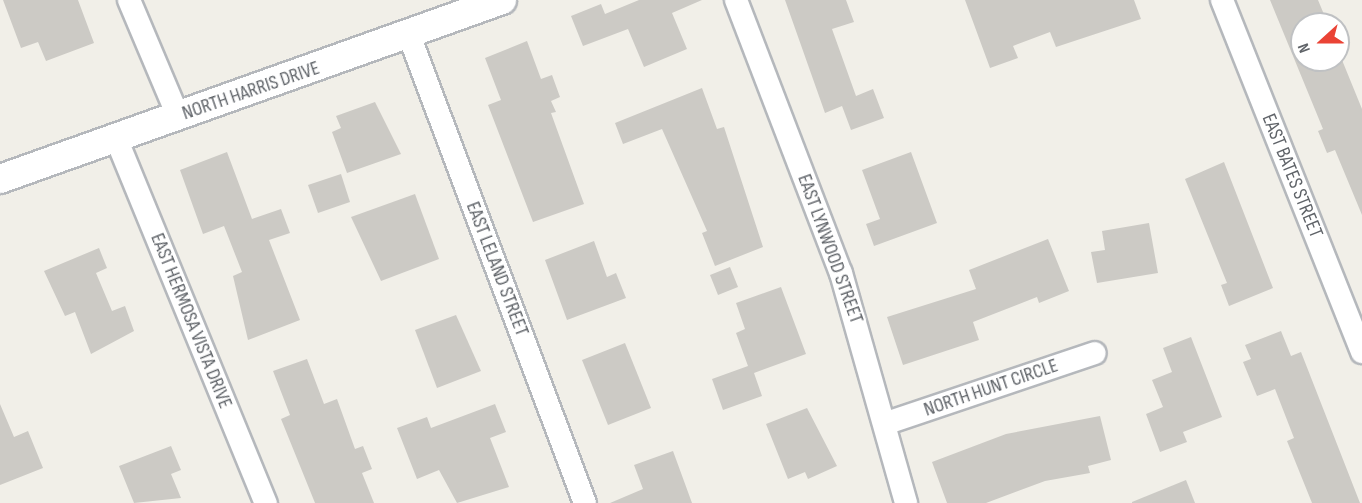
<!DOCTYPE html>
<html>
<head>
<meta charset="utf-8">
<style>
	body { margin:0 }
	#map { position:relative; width:1362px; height:503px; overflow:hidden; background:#f1efe8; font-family:"Sofia Sans Condensed",sans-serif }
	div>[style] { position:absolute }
	.building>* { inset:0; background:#cccac5 }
	.roads { filter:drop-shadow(2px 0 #b5b8bc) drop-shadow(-2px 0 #b5b8bc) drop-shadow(0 2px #b5b8bc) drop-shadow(0 -2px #b5b8bc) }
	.minor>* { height:22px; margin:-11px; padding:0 11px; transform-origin:11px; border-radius:11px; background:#fff }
	.tertiary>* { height:28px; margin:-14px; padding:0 14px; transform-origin:14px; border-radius:14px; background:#fff }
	span { translate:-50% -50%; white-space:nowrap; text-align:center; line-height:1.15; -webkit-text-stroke:4.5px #fff; paint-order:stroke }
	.street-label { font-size:20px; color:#5f6368 }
	.north { position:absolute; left:1290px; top:12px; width:60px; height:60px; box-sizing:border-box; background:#fff; border:2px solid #bfc1c3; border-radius:50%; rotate:249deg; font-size:16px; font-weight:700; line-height:24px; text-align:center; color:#5f6368 }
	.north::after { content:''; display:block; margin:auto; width:21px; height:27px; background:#ea4335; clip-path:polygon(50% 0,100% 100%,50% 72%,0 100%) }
</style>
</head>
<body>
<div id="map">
	<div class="building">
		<i style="clip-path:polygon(3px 0,78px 0,94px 43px,46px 61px,38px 42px,21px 48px)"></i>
		<i style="clip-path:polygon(639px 0,702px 0,672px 13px,687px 49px,644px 67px,628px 29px,583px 46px,571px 16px,601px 4px,605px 14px)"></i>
		<i style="clip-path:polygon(785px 0,846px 0,854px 22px,832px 29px,856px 96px,873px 89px,884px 118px,851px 130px,842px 106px,825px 113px)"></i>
		<i style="clip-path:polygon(965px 0,1134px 0,1141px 19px,1056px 47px,1050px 32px,1013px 46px,1018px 58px,990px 68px)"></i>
		<i style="clip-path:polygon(1270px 0,1318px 0,1328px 24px,1302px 24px,1302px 60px,1342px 60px,1362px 109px,1362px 215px,1335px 150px,1327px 153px,1318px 131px,1323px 129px)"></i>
		<i style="clip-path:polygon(527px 41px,541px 79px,552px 75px,560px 97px,551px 101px,556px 112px,551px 113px,584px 204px,533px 222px,488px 105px,501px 100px,485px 58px)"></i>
		<i style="clip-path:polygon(702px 88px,717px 129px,724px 127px,763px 247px,715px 266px,702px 233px,707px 231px,662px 129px,623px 144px,615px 123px)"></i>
		<i style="clip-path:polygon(375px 102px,401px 154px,347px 173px,332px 132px,341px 128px,336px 116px)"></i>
		<i style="clip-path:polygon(227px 152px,252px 219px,281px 209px,290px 233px,269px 240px,300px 320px,248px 340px,233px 276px,242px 272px,224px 226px,203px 234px,180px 170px)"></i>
		<i style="clip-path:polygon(911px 152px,937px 223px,874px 246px,866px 224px,880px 219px,862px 170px)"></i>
		<i style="clip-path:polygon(1224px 162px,1273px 288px,1229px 306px,1221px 285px,1227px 283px,1185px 179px)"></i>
		<i style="clip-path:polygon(341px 174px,350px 202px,318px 213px,308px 185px)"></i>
		<i style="clip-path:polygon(415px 194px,439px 259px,381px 281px,351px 217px)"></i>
		<i style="clip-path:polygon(1149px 223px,1158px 273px,1097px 283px,1091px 252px,1105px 250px,1102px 231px)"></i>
		<i style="clip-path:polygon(1048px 239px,1069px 291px,1039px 303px,1037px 297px,973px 322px,979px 340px,903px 365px,887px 317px,976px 289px,969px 270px)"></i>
		<i style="clip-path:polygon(594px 241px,607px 277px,616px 273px,626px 298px,567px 320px,545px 260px)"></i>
		<i style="clip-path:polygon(99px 248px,107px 268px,96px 273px,112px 311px,125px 306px,134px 331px,91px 354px,75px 312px,65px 316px,44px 271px)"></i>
		<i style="clip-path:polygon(730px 267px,738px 287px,718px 295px,710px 275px)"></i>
		<i style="clip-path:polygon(781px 287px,806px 354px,754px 373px,762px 396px,723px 410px,712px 379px,748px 366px,736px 333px,745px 329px,736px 303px)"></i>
		<i style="clip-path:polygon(456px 315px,481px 371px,437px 388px,415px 330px)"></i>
		<i style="clip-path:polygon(1281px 331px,1291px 356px,1301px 352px,1360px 503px,1312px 503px,1287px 441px,1294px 438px,1275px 389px,1257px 396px,1243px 362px,1251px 359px,1245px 345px)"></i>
		<i style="clip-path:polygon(1191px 337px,1222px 417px,1183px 432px,1187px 442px,1160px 452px,1146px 414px,1163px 407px,1152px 380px,1172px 372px,1163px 348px)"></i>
		<i style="clip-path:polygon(625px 343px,651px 408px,608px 425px,582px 360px)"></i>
		<i style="clip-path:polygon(307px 359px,324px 404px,337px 399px,355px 449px,363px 446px,372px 469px,362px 473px,374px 503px,315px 503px,281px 419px,290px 415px,273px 371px)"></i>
		<i style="clip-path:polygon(0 404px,14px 437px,28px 431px,43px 468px,0 485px)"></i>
		<i style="clip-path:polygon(495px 404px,506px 432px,490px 438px,509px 487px,457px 503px,439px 470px,417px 479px,397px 428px,427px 417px,431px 428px)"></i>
		<i style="clip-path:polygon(807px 408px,837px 466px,808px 479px,805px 472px,788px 479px,766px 424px)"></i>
		<i style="clip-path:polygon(1100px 416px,1111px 460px,1088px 466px,1090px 473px,1045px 481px,986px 503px,947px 503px,932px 462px,1006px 434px)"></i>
		<i style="clip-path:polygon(171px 446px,181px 470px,171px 474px,181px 498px,134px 503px,119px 466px)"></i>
		<i style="clip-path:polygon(673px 451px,692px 503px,610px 503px,643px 489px,634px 465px)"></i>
		<i style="clip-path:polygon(1186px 480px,1195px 503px,1132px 503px,1132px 502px)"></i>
	</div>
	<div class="roads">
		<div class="minor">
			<i style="left:129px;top:0;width:126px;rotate:67.1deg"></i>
			<i style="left:736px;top:0;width:292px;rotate:69deg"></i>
			<i style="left:841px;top:273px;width:239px;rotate:74.2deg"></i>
			<i style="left:1222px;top:0;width:379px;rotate:68.3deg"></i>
			<i style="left:409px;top:35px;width:500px;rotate:69.4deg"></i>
			<i style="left:116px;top:138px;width:395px;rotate:67.7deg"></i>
			<i style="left:887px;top:423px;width:219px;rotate:-18.6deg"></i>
		</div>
		<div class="tertiary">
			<i style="left:0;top:179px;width:533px;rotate:-19.62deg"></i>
		</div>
	</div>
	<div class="street-label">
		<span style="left:251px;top:91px;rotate:-19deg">NORTH HARRIS DRIVE</span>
		<span style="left:1292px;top:176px;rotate:68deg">EAST BATES STREET</span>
		<span style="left:830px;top:249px;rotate:70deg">EAST LYNWOOD STREET</span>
		<span style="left:497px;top:269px;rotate:69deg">EAST LELAND STREET</span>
		<span style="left:191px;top:321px;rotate:68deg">EAST HERMOSA VISTA DRIVE</span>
		<span style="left:991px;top:388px;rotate:-19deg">NORTH HUNT CIRCLE</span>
	</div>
	<div class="north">N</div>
</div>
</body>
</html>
